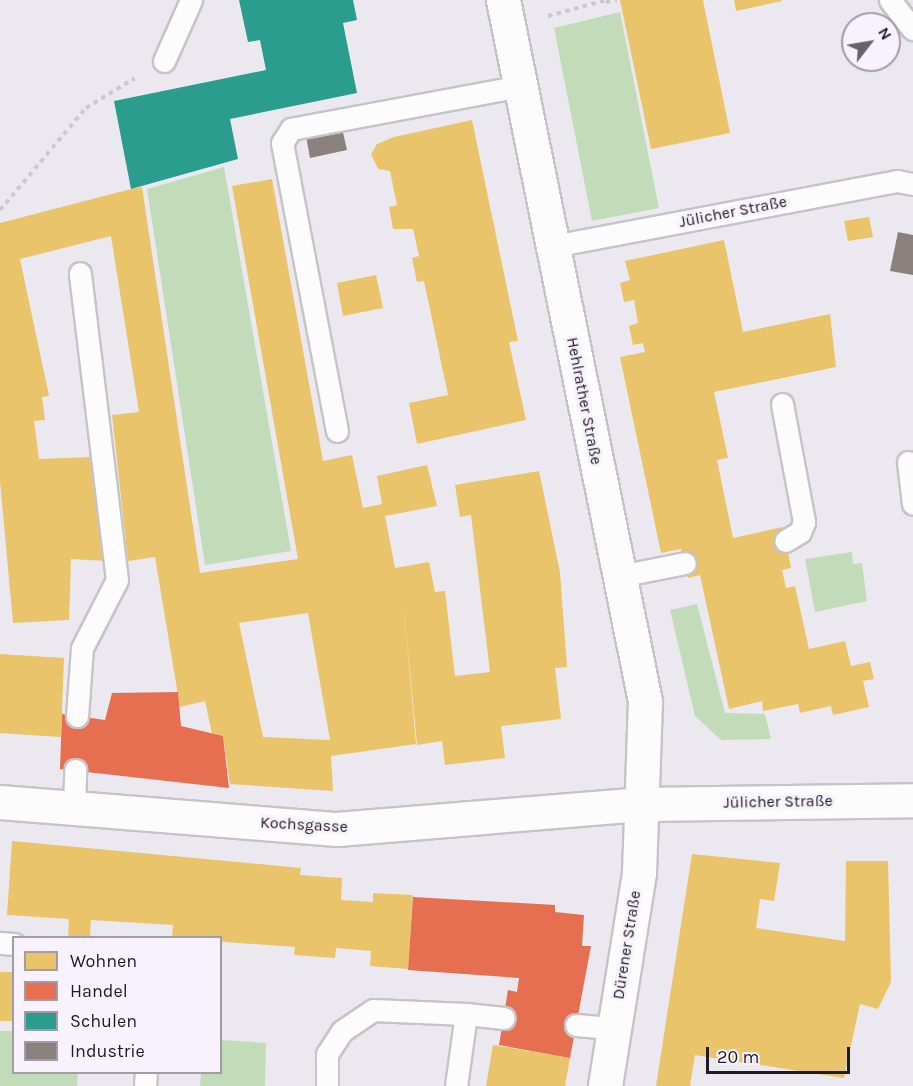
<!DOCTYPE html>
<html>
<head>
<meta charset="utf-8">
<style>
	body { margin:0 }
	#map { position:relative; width:913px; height:1086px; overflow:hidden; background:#ece8f0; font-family:Karla,sans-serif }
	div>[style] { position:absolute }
	.green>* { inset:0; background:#c2dcba }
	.homes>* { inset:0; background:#e9c46a }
	.shops>* { inset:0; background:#e76f51 }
	.schools>* { inset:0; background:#2a9d8f }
	.industry>* { inset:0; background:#8a817c }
	.path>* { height:4px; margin-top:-2px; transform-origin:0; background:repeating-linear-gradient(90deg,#cac9cb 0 4.5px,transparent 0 9px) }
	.roads { filter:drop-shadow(2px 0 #c6c3c9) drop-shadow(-2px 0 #c6c3c9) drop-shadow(0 2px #c6c3c9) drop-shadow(0 -2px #c6c3c9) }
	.lane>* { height:21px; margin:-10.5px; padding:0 10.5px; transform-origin:10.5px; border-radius:10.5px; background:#fcfcfd }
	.street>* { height:33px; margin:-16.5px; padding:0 16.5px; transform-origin:16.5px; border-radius:16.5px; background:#fcfcfd }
	.secondary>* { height:33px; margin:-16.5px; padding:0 16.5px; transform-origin:16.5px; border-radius:16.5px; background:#fcfcfd }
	span { translate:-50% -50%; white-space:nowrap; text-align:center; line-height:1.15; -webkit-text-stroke:6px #f8f2fe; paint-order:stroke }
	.street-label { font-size:16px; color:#1e1c21 }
	.legend { position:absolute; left:12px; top:936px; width:210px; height:138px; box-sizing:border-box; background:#f8f2fe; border:2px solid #a19ca6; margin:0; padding:8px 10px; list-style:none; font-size:18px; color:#1e1c21 }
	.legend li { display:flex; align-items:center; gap:12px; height:30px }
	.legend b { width:30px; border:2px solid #a19ca6 }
	.north { position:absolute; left:841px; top:12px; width:60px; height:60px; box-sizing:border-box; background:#f8f2fe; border:2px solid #a19ca6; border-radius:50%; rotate:59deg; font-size:16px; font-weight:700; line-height:24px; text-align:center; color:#1e1c21 }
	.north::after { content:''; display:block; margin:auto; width:21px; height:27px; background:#666369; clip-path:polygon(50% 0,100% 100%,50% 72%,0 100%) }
	.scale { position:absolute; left:706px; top:1047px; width:144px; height:27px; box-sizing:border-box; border:3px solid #1e1c21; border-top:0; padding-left:8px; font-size:18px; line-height:21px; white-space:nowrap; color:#1e1c21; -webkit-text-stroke:4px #f8f2fe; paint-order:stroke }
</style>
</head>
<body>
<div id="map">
	<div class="green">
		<i style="clip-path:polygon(620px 12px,659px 208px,592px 221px,554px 28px)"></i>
		<i style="clip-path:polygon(224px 167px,291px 551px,205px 565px,147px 189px)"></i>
		<i style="clip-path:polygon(852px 552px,853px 564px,862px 563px,867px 601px,815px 612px,805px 559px)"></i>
		<i style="clip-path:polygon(697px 604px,725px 713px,765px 714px,771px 739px,721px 740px,695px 716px,670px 610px)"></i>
		<i style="clip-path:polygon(0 1031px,13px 1031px,14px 1072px,78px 1073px,77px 1086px,0 1086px)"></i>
		<i style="clip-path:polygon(221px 1040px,266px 1043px,265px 1086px,200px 1086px,201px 1073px,220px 1072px)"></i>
	</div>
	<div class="homes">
		<i style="clip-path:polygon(620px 0,703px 0,730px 133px,651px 149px)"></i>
		<i style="clip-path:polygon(734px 0,782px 0,782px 1px,736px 11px)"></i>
		<i style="clip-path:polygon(472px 120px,518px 341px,509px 342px,526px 420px,417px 444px,409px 403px,448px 395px,424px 281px,417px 282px,412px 258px,419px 256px,413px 229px,393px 229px,389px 207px,397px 205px,390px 171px,378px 169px,371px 154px,377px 144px,394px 137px)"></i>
		<i style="clip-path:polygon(evenodd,272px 179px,323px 461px,352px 455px,363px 508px,382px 504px,377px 476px,427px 465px,437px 506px,385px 516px,395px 568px,429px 562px,435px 592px,445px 591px,455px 676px,490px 672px,471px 515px,460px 517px,455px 485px,539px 471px,560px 572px,567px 667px,555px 668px,561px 719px,501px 726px,505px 758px,445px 765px,442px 741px,417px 745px,403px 598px,416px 744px,331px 756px,333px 791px,230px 784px,223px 736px,212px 734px,205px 701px,180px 707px,155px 557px,128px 561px,112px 415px,139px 412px,111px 236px,20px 259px,49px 396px,42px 397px,45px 420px,34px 421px,39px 459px,93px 457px,106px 561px,71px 559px,69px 620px,13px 623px,0 481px,0 223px,131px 189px,142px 187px,200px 573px,298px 559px,232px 186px,272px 179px,308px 613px,330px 740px,263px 737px,239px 623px,308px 613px)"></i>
		<i style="clip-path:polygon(869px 217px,873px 237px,848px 241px,844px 221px)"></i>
		<i style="clip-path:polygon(724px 240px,743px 332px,830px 314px,836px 367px,714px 392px,728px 458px,717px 460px,733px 538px,783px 527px,791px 568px,782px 570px,786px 588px,795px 586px,809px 649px,845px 641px,851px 666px,870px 662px,874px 679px,863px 681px,869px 707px,833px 715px,831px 706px,800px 713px,798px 704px,763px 711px,762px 701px,729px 709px,700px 575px,688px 578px,681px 549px,661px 553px,620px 357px,645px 352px,643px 343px,633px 345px,629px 326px,638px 323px,634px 300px,624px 302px,620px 283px,630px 280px,625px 261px)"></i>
		<i style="clip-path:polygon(376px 275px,383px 308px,343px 316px,337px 283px)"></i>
		<i style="clip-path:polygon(0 654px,64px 658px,61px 737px,0 733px)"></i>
		<i style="clip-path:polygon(12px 841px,301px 868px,300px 875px,342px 878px,341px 900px,373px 902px,373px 893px,413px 895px,408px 969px,370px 966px,371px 951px,336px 948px,335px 958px,294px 955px,295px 947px,172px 938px,173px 925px,91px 920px,90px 935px,97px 938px,68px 938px,69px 919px,7px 915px)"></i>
		<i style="clip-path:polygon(692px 854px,780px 863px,774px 901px,760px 899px,756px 928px,845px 941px,846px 861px,888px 861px,891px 982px,878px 1009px,860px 1004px,844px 1078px,695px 1055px,690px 1086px,656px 1086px)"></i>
		<i style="clip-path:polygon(0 972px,14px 972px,14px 1021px,0 1021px)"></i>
		<i style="clip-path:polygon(493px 1045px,570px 1058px,565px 1086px,486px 1086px)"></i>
	</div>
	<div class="shops">
		<i style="clip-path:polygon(178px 692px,181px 726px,223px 736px,229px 788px,60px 769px,62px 714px,105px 720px,112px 693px)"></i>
		<i style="clip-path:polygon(413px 897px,555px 905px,555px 912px,584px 915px,582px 946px,591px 946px,570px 1058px,499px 1045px,508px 990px,517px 992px,519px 978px,408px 970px)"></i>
	</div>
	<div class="schools">
		<i style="clip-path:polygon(239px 0,353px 0,357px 20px,343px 23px,357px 93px,230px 119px,238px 159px,131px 189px,114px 101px,266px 70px,260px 40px,248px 42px)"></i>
	</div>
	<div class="industry">
		<i style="clip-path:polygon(342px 128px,347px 150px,310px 158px,306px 136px)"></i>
		<i style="clip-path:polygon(898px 232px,913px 235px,913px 275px,890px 271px)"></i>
	</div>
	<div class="path">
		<i style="left:606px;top:2px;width:11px;rotate:-10deg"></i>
		<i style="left:548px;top:16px;width:60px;rotate:-15.4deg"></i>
		<i style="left:0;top:210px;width:133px;rotate:-49.9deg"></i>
		<i style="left:86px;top:108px;width:57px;rotate:-31.5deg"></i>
	</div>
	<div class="roads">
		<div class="lane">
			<i style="left:890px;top:0;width:37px;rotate:52deg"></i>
			<i style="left:164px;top:61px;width:67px;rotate:-66.1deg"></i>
			<i style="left:553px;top:246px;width:350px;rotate:-10.7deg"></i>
			<i style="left:897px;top:181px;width:16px;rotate:11deg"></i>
			<i style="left:782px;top:404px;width:120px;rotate:79.4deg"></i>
			<i style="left:804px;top:522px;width:11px;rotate:112deg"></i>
			<i style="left:800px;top:532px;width:17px;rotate:149deg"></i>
			<i style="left:337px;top:431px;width:293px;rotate:-100.8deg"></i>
			<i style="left:282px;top:143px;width:17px;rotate:-57deg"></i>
			<i style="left:291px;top:129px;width:234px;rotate:-10.6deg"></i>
			<i style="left:908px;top:462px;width:42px;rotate:83.2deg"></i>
			<i style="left:620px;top:576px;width:66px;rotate:-11.3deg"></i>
			<i style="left:77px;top:716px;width:68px;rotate:-85.8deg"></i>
			<i style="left:82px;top:648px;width:76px;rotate:-62.8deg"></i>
			<i style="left:117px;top:580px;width:309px;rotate:-96.9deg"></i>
			<i style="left:74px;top:807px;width:37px;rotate:-88deg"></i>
			<i style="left:0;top:943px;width:14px;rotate:4deg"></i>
			<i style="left:466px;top:1014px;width:38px;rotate:6deg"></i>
			<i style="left:576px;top:1025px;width:38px;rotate:5deg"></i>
			<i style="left:145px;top:1086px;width:14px;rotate:-86deg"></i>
			<i style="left:327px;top:1086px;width:32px;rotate:-90deg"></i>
			<i style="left:327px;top:1054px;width:27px;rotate:-57deg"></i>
			<i style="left:342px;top:1031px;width:37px;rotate:-34deg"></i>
			<i style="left:373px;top:1010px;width:93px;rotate:2.5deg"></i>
			<i style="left:466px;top:1014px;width:73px;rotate:97.9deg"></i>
		</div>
		<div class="street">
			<i style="left:503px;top:0;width:715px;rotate:78.55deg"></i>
			<i style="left:645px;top:701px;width:172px;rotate:92deg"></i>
			<i style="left:639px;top:873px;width:216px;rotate:99.1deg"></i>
		</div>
		<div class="secondary">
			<i style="left:0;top:802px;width:338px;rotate:4.6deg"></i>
			<i style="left:337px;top:829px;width:307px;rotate:-4.7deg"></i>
			<i style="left:643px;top:804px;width:270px;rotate:-0.8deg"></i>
		</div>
	</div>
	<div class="street-label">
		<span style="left:733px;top:212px;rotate:-11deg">Jülicher Straße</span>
		<span style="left:584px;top:401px;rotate:79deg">Hehlrather Straße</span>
		<span style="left:778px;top:802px;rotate:-1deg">Jülicher Straße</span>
		<span style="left:304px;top:825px;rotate:3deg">Kochsgasse</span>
		<span style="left:627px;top:945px;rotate:-81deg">Dürener Straße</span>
	</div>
	<ul class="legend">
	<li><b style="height:16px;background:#e9c46a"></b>Wohnen</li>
	<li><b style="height:16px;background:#e76f51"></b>Handel</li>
	<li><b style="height:16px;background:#2a9d8f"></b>Schulen</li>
	<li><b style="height:16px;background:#8a817c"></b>Industrie</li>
	</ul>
	<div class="north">N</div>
	<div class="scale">20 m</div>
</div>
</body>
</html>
